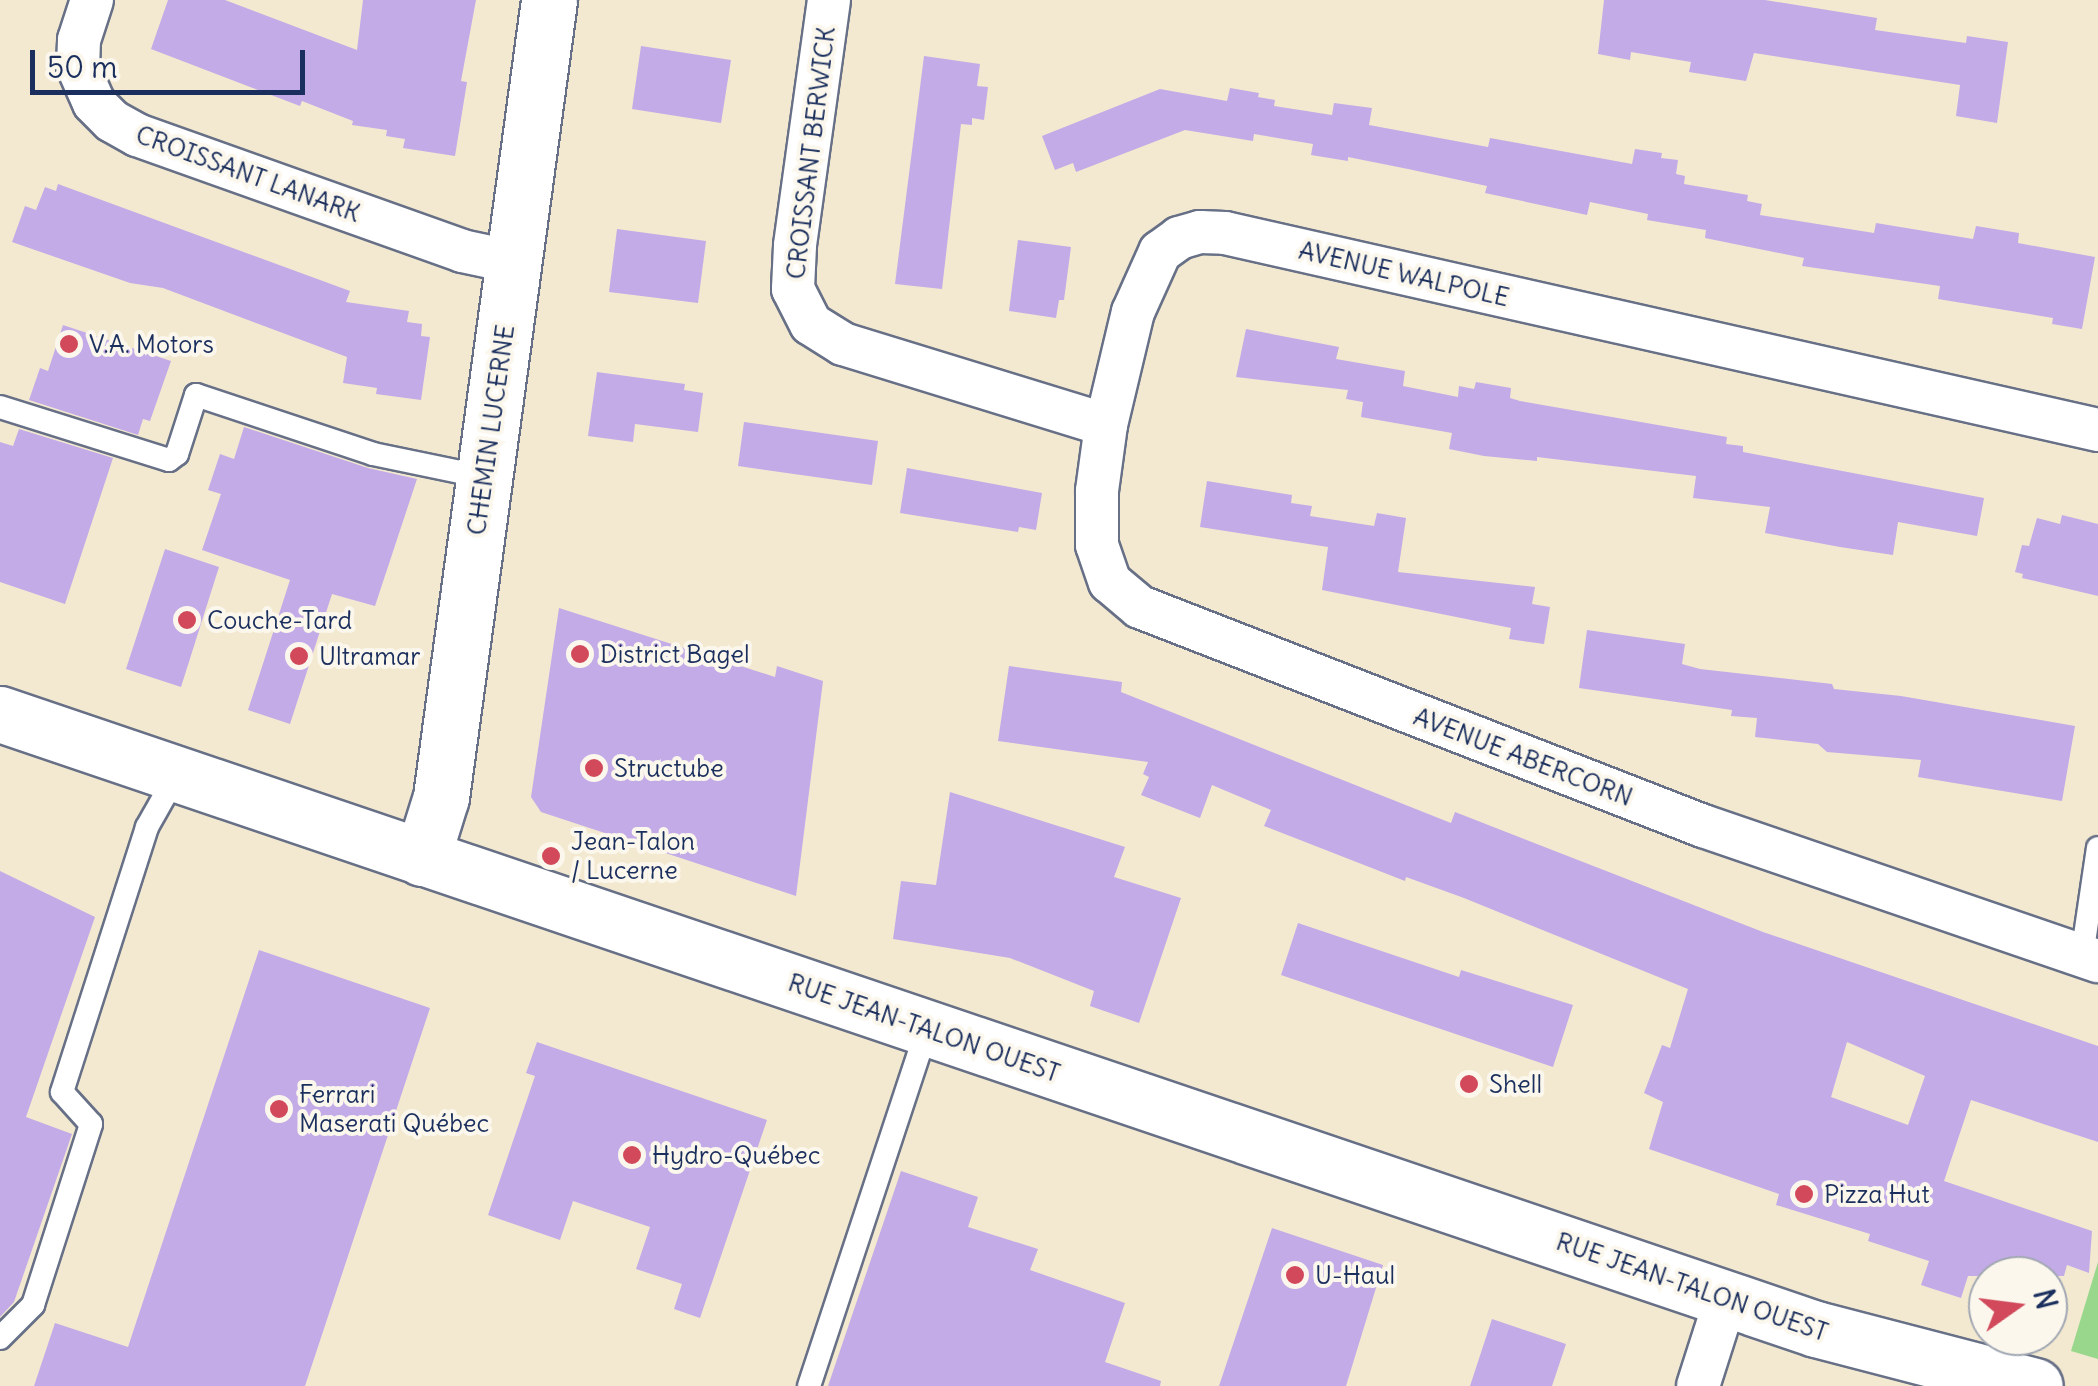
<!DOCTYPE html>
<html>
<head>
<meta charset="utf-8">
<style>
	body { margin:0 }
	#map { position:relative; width:2098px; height:1386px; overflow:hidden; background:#f3e9d0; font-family:Delius,sans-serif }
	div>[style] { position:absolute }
	.green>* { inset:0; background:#99d78c }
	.building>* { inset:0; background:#c3abe7 }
	.roads { filter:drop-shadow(2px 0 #677086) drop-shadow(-2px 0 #677086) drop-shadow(0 2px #677086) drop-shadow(0 -2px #677086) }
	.service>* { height:22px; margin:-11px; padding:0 11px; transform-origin:11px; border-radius:11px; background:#fff }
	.minor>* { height:42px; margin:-21px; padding:0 21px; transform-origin:21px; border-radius:21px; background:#fff }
	.secondary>* { height:55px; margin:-27.5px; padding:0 27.5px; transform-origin:27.5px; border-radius:27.5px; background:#fff }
	.dots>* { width:28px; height:28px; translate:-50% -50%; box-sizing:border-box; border:5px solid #fbf7ec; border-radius:50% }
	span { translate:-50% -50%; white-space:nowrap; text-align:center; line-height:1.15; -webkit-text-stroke:8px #fbf7ec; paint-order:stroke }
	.street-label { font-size:25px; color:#1b2f5e }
	.poi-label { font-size:25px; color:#1b2f5e }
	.left { translate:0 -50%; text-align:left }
	.north { position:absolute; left:1968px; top:1256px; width:100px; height:100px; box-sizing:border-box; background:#fbf7ec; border:2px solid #a1a7b3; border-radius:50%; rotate:76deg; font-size:28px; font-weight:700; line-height:40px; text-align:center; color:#1b2f5e }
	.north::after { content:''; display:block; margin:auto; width:35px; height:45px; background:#d1495b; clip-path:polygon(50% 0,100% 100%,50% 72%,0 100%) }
	.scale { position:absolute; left:30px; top:50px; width:275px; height:45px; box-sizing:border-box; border:5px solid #1b2f5e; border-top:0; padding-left:12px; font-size:30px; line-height:35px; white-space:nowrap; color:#1b2f5e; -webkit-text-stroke:8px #fbf7ec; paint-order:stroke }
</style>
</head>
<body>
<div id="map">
	<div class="green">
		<i style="clip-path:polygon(2098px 1262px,2098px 1359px,2071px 1351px)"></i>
	</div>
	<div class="building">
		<i style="clip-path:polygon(168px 0,225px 0,357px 50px,363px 0,476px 0,461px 81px,467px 82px,455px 156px,403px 148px,405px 139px,386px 136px,387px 130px,352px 125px,353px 121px,302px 101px,300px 106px,151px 49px)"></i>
		<i style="clip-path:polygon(1604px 0,1765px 0,1877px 18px,1875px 30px,1966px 43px,1967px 36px,2008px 42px,1997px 123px,1956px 116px,1960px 85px,1754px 53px,1746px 81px,1689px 72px,1691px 62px,1631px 52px,1630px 60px,1598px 54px)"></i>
		<i style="clip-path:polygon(641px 46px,731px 60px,721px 123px,632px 109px)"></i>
		<i style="clip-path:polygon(924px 56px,980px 64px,977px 86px,988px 87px,984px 120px,972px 118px,972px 125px,961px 124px,942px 289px,895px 284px)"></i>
		<i style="clip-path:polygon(1230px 88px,1259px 93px,1258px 97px,1275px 100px,1274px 106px,1332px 115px,1334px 103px,1372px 108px,1369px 125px,1488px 147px,1490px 138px,1632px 164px,1635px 149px,1662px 153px,1661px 158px,1678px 160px,1676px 174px,1685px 176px,1684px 184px,1748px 195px,1747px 201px,1762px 204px,1760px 215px,1874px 233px,1876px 223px,1973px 239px,1976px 226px,2019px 233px,2018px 243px,2095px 257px,2082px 329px,2052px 324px,2053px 318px,1938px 299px,1940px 286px,1802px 266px,1804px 258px,1705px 238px,1706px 230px,1647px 220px,1648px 214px,1590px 202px,1587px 215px,1485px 193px,1487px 186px,1408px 169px,1348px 157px,1348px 161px,1311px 155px,1313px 144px,1254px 134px,1253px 141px,1185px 130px,1076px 172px,1073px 163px,1055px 170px,1042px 136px,1160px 89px,1227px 101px)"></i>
		<i style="clip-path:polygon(58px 184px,350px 291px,346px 302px,409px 311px,407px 322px,422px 324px,421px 336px,430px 337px,421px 400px,376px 394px,377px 388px,343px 383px,347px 357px,163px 288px,130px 283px,12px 242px,25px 206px,36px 210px,45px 187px,56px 191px)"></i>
		<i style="clip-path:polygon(617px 229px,706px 241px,698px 303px,609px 292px)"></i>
		<i style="clip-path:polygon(1018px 240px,1071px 247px,1064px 300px,1059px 300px,1056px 318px,1009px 311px)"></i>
		<i style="clip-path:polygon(63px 325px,171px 361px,150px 421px,143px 419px,138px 435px,29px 400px,40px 368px,48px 371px)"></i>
		<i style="clip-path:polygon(1246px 329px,1339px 347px,1336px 359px,1405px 371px,1403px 386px,1458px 397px,1459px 386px,1474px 389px,1476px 382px,1511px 388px,1510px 398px,1520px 401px,1727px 437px,1726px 444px,1743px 446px,1743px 452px,1984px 498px,1977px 536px,1898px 522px,1893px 555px,1840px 547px,1765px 533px,1770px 507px,1693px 498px,1696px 476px,1537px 457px,1537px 461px,1484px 456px,1449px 449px,1452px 433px,1361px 417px,1363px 402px,1346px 399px,1348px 390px,1236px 377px)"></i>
		<i style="clip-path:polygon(597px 372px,685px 384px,684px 390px,703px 393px,698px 432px,635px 424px,633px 442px,588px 436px)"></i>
		<i style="clip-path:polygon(744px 422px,878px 441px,872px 485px,738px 466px)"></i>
		<i style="clip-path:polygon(244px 427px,368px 468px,417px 479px,375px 606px,332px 594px,290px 724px,248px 710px,290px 580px,202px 550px,221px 494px,208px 490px,220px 454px,234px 459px)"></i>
		<i style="clip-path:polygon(19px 429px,113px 458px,65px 604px,0 582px,0 442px,13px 446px)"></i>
		<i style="clip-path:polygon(907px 468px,1042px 493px,1036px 530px,1019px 527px,1018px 532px,900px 513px)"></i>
		<i style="clip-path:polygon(1207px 481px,1292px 495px,1291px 503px,1312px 506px,1310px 516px,1374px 526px,1377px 513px,1406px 518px,1398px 572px,1535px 587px,1532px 604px,1550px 607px,1544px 644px,1509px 639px,1511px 628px,1322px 590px,1328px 547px,1200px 527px)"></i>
		<i style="clip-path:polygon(2062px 515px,2098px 524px,2098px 596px,2022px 578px,2023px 574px,2015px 572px,2022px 545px,2029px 546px,2037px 518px,2060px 524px)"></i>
		<i style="clip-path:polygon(165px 549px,219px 567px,181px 687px,126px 669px)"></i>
		<i style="clip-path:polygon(559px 608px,775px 677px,777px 666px,823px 681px,796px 896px,541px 812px,531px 797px)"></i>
		<i style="clip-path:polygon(1587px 630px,1685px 644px,1682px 664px,1700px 669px,1832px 684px,1834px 689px,1901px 696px,2075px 726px,2062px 801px,1918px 777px,1921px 760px,1827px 752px,1818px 744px,1755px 737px,1757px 718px,1731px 716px,1732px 710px,1579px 688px)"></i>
		<i style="clip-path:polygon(evenodd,1009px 666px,1122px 682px,1121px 692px,1451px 823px,1455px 812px,1763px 932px,2098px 1046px,2098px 1142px,1971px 1100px,1944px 1181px,2092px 1231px,2089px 1273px,2067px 1265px,2064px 1276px,1968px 1276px,1961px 1298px,1921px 1285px,1929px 1261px,1868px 1241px,1870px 1234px,1776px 1205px,1779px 1194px,1649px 1149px,1663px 1102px,1644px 1093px,1662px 1045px,1670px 1048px,1688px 989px,1464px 898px,1406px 877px,1405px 881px,1264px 826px,1271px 810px,1212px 785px,1200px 818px,1141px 795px,1149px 777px,1143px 774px,1148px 762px,998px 741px,1009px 666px,1847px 1042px,1925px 1076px,1908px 1125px,1831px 1097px,1847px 1042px)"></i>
		<i style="clip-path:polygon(950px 792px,1125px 847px,1114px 877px,1181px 898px,1139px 1023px,1090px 1006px,1094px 991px,1010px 958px,893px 939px,901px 881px,936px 885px)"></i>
		<i style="clip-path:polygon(0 871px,95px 917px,26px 1117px,72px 1134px,14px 1302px,0 1317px)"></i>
		<i style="clip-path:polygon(1298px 923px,1459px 977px,1461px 970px,1573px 1005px,1553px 1067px,1281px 975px)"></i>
		<i style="clip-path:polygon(259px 950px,430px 1008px,305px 1386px,34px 1386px,55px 1323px,128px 1347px)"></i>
		<i style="clip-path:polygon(537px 1042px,767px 1120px,700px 1318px,674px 1309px,682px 1284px,636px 1269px,650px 1227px,573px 1201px,560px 1240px,488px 1215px,535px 1076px,526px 1073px)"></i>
		<i style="clip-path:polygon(901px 1171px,978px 1197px,968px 1227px,1038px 1249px,1030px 1270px,1125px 1303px,1105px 1362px,1161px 1381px,1160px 1386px,828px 1386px)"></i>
		<i style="clip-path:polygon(1272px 1228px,1383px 1265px,1346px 1386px,1219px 1386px)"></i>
		<i style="clip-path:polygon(1492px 1319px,1566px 1344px,1552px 1386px,1470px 1386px)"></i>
	</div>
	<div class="roads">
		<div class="service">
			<i style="left:0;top:407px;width:177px;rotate:17.4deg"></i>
			<i style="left:169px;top:460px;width:10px;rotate:-37deg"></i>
			<i style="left:177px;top:454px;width:62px;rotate:-72.1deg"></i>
			<i style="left:196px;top:395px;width:187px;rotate:18.4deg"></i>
			<i style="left:373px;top:454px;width:113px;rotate:11.7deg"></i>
			<i style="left:2082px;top:956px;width:109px;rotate:-81.6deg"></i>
			<i style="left:0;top:1338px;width:47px;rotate:-45deg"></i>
			<i style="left:33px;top:1305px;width:190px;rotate:-72.2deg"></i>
			<i style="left:91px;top:1124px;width:43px;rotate:-132.2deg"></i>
			<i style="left:62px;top:1092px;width:278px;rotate:-72.2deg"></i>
			<i style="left:147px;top:827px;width:61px;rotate:-60.5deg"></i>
			<i style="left:809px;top:1386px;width:376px;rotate:-71.7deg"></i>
		</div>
		<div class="minor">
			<i style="left:92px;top:0;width:42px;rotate:108deg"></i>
			<i style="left:79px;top:40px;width:27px;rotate:92deg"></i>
			<i style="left:78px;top:67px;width:39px;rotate:66deg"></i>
			<i style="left:94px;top:103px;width:25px;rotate:45deg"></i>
			<i style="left:112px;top:121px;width:29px;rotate:29deg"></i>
			<i style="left:137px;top:135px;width:345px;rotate:19.6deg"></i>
			<i style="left:462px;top:251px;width:53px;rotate:11.9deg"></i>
			<i style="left:829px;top:0;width:248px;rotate:97.9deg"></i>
			<i style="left:795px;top:246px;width:43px;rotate:92.7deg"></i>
			<i style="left:793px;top:289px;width:39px;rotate:63deg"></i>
			<i style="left:811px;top:324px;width:38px;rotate:32deg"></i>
			<i style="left:843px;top:344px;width:275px;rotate:17.1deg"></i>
			<i style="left:1106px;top:425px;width:116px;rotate:-76.6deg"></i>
			<i style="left:1133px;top:312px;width:66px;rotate:-65.8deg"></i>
			<i style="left:1160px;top:252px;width:24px;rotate:-36deg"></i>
			<i style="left:1179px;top:238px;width:22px;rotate:-16deg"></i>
			<i style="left:1200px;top:232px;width:25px;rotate:2deg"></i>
			<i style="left:1225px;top:233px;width:895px;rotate:12.72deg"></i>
			<i style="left:1106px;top:425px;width:67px;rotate:97.8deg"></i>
			<i style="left:1097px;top:491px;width:54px;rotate:90deg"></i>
			<i style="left:1097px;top:545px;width:39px;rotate:71deg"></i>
			<i style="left:1110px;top:582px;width:39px;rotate:40deg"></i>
			<i style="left:1140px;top:607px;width:604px;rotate:21.26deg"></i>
			<i style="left:1703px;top:826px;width:417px;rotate:18.9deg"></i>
			<i style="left:1698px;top:1386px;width:92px;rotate:-72.3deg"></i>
		</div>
		<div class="secondary">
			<i style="left:0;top:714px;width:1917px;rotate:18.71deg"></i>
			<i style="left:1816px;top:1329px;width:226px;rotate:14.6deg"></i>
			<i style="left:422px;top:858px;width:64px;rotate:-72.7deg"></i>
			<i style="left:441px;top:797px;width:804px;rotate:-82.28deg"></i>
		</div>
	</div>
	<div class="dots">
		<i style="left:69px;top:344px;background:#d1495b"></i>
		<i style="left:187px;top:620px;background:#d1495b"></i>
		<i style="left:580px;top:654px;background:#d1495b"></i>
		<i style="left:299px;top:656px;background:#d1495b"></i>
		<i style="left:594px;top:768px;background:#d1495b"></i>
		<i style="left:551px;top:856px;background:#d1495b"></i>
		<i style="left:1469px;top:1084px;background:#d1495b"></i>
		<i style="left:279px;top:1109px;background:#d1495b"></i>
		<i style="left:632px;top:1155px;background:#d1495b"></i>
		<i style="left:1804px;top:1194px;background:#d1495b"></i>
		<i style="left:1295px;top:1275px;background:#d1495b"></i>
	</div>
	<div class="street-label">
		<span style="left:811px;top:153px;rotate:-83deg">CROISSANT BERWICK</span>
		<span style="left:248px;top:174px;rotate:20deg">CROISSANT LANARK</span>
		<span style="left:1404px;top:274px;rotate:13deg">AVENUE WALPOLE</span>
		<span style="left:491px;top:430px;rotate:-82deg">CHEMIN LUCERNE</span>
		<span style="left:1523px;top:757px;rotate:21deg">AVENUE ABERCORN</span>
		<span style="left:924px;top:1028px;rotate:19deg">RUE JEAN-TALON OUEST</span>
		<span style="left:1692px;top:1287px;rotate:19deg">RUE JEAN-TALON OUEST</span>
	</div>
	<div class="poi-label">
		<span class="left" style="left:89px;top:344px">V.A. Motors</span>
		<span class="left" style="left:207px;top:620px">Couche-Tard</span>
		<span class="left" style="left:600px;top:654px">District Bagel</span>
		<span class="left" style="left:319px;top:656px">Ultramar</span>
		<span class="left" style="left:614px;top:768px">Structube</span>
		<span class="left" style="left:571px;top:856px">Jean-Talon<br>/ Lucerne</span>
		<span class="left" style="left:1489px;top:1084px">Shell</span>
		<span class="left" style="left:299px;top:1109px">Ferrari<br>Maserati Québec</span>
		<span class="left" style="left:652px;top:1155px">Hydro-Québec</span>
		<span class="left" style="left:1824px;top:1194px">Pizza Hut</span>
		<span class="left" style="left:1315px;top:1275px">U-Haul</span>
	</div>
	<div class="north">N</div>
	<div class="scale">50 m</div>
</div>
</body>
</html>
